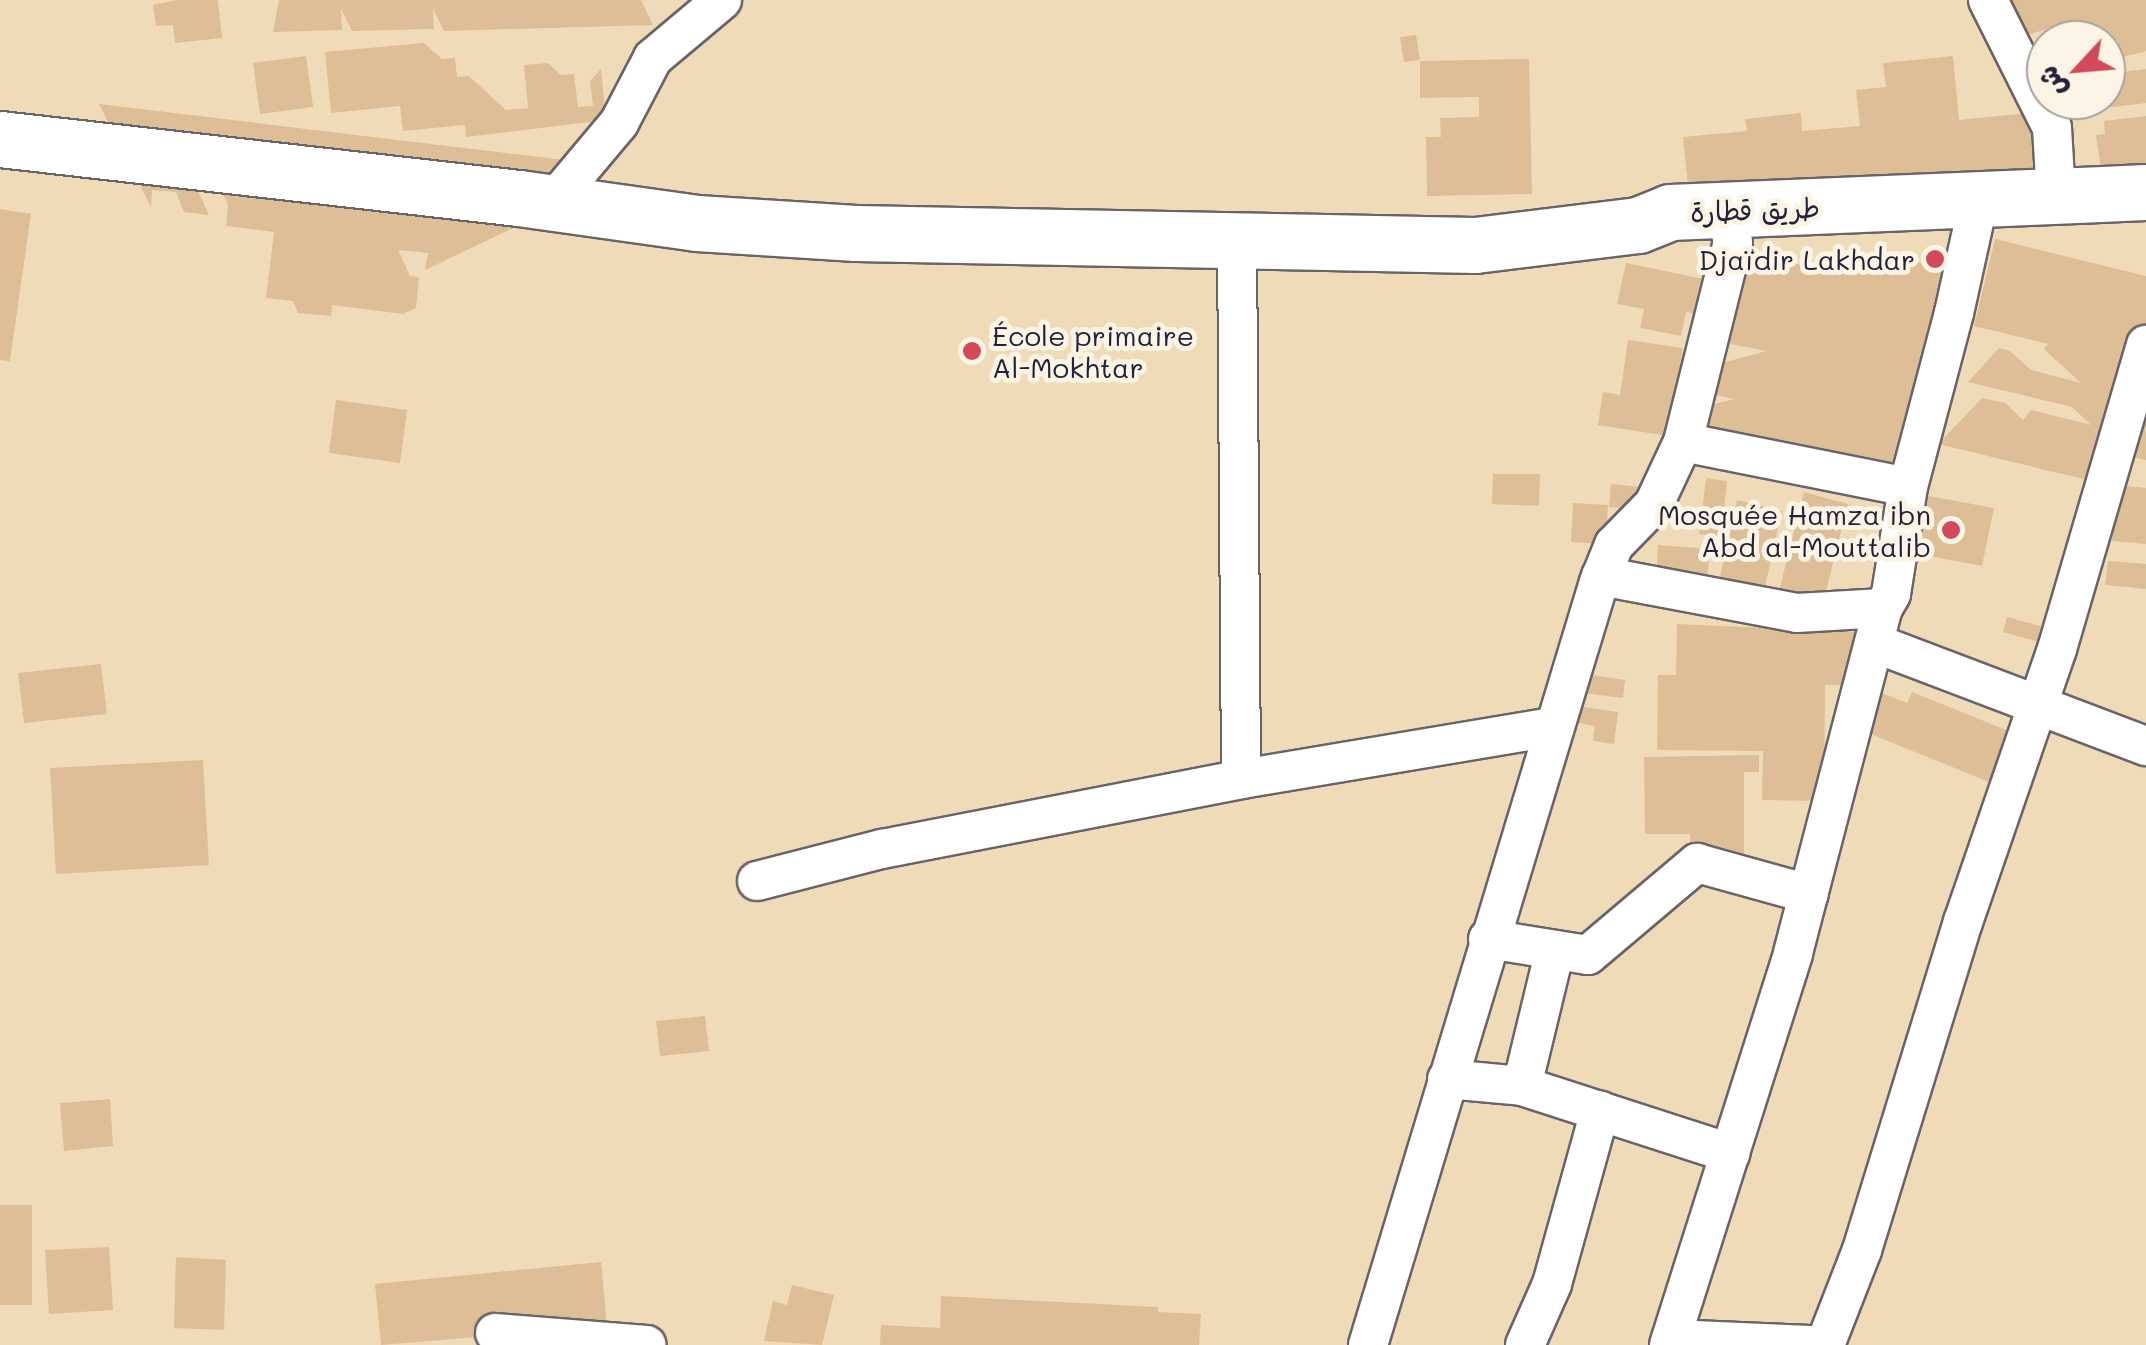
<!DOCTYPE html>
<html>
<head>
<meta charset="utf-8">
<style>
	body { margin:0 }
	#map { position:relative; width:2146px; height:1345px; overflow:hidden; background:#f0dbb9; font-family:Mali,"Playpen Sans Arabic",sans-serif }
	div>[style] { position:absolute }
	.building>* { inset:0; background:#debe96 }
	.roads { filter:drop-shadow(2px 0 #6a6367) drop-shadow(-2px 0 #6a6367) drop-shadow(0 2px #6a6367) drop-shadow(0 -2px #6a6367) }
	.street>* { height:38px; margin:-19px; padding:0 19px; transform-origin:19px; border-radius:19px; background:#fff }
	.secondary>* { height:55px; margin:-27.5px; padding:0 27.5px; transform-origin:27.5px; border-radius:27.5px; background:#fff }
	.dots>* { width:28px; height:28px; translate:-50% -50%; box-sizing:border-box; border:5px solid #fcf5e5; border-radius:50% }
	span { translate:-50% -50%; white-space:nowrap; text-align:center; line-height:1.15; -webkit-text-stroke:10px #fcf5e5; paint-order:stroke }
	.street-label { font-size:28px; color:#22223b }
	.poi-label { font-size:28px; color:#22223b }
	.right { translate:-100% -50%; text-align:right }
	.left { translate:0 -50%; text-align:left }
	.north { position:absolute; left:2026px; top:20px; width:100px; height:100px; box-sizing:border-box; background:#fcf5e5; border:2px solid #a5a1a1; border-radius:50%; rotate:244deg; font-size:28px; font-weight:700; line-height:40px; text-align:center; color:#22223b }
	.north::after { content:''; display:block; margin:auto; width:35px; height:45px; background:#d1495b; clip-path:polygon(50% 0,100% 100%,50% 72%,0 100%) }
</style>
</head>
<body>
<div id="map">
	<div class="building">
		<i style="clip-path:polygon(176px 0,218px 0,222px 38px,175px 43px,173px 25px,156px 26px,153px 5px)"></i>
		<i style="clip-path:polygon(279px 0,641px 0,653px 25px,444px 31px,433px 9px,434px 29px,352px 31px,341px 9px,342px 30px,273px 32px)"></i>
		<i style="clip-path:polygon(2003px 0,2146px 0,2146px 51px,2122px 57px,2117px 40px,2062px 40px,2058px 26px,2013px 39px)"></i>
		<i style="clip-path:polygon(1416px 35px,1420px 60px,1404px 62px,1400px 37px)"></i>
		<i style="clip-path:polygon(424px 43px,442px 59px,455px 58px,457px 77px,469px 76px,506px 110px,528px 108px,524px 65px,548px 63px,561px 75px,574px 74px,578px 107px,593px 106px,590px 81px,601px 69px,606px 120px,466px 137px,465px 125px,403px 131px,400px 106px,331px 113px,325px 52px)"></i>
		<i style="clip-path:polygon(306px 56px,313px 107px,260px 114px,253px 63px)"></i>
		<i style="clip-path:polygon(1953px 56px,1959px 120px,2049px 111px,2055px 168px,1690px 206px,1683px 137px,1747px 131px,1745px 119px,1801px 113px,1802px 131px,1860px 126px,1856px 90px,1886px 87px,1883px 63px)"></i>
		<i style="clip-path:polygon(1529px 59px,1532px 194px,1427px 196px,1426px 137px,1441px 137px,1440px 118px,1479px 117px,1479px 97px,1420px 98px,1420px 61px)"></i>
		<i style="clip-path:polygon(2146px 69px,2146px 103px,2079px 111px,2078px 100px,2106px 100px,2106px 74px)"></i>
		<i style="clip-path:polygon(99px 104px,590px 163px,601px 186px,425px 270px,428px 253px,398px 250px,410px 276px,419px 277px,416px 308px,403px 314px,332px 305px,331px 316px,298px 313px,293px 301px,266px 298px,274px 232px,226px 226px,228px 205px,216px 178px,196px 187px,209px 215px,184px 212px,176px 192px,152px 190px,151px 207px)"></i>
		<i style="clip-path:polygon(2146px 116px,2146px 180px,2103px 185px,2096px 135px,2105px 134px,2104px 121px)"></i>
		<i style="clip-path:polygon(0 209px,31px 214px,10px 361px,0 360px)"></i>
		<i style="clip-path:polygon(1995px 239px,2146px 276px,2146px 460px,2133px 457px,2136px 444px,2100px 483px,1938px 444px,1982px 398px,2005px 403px,2023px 420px,2031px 410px,2091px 425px,2072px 407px,1968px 382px,1999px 348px,2010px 351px,2031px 370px,2081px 383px,2044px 349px,2048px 344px,1974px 326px)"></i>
		<i style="clip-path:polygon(1774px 259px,1852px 275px,1908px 260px,1937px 267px,1958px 261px,1916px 460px,1883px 487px,1718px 454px,1723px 429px,1703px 424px,1699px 408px,1734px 399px,1706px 393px,1711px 366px,1766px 351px,1715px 341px,1729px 270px)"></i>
		<i style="clip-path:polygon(1626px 263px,1709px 280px,1702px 315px,1686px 312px,1681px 336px,1640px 328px,1644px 309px,1617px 304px)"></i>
		<i style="clip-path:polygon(1628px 340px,1683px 348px,1669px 436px,1598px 425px,1603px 392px,1620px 395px)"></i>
		<i style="clip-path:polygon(336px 400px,407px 410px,400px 463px,329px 453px)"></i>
		<i style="clip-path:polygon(1493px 474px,1540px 474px,1539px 506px,1492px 504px)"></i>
		<i style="clip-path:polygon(1706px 478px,1727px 481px,1721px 536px,1699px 534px)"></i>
		<i style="clip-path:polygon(1611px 484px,1653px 488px,1651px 511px,1609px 507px)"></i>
		<i style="clip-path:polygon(2117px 485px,2146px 488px,2146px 544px,2112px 541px)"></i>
		<i style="clip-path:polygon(1804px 492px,1848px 504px,1823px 603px,1779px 591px)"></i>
		<i style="clip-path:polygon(1917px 494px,1994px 508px,1982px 566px,1909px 552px)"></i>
		<i style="clip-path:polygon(1737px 500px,1782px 511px,1764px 591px,1719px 581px)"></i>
		<i style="clip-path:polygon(1573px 503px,1608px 505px,1606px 544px,1571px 542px)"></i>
		<i style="clip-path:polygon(1658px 545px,1710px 549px,1707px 581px,1656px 578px)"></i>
		<i style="clip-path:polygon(2108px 561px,2146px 564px,2146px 589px,2105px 585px)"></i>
		<i style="clip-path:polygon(2007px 617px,2044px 627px,2040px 642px,2003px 632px)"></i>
		<i style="clip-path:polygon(1677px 624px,1861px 632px,1861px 685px,1825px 685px,1824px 801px,1762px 800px,1763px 751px,1657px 750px,1658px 675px,1676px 675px)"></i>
		<i style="clip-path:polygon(101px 664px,107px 714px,24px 723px,18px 673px)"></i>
		<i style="clip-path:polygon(1585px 674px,1625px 680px,1623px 698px,1583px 693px)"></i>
		<i style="clip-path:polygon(1879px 692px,1907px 703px,1912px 692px,2019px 735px,1999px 786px,1863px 731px)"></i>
		<i style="clip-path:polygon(1568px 705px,1618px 712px,1614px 744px,1593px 741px,1595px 726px,1566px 721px)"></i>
		<i style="clip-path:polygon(1759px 755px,1759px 772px,1744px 772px,1744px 874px,1690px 874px,1690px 834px,1645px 834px,1644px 757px)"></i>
		<i style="clip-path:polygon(203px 760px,209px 865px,56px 874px,50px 768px)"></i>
		<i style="clip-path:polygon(705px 1016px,709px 1051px,660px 1056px,656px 1021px)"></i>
		<i style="clip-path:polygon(110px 1099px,113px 1146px,64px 1151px,60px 1103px)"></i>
		<i style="clip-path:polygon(0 1205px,32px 1205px,32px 1305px,0 1305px)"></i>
		<i style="clip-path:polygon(109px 1247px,113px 1310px,49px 1314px,45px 1250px)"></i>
		<i style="clip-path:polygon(176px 1257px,226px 1260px,224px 1330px,174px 1328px)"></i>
		<i style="clip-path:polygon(601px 1262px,607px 1326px,381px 1345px,375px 1284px)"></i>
		<i style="clip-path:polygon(792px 1285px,834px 1295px,822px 1345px,764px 1341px,773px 1301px,787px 1305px)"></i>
		<i style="clip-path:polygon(941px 1296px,1158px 1307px,1158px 1312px,1201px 1314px,1199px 1345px,880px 1345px,881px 1325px,940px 1328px)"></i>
	</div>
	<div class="roads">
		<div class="street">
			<i style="left:1988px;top:0;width:143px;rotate:63.4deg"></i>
			<i style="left:2052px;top:128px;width:68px;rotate:86.6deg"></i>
			<i style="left:551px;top:204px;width:106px;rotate:-50deg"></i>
			<i style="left:619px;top:123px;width:73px;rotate:-62.4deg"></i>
			<i style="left:653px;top:58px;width:90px;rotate:-40deg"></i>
			<i style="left:1237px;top:240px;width:539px;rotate:89.57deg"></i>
			<i style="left:1683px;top:442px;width:229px;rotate:11.3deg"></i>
			<i style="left:1601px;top:576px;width:199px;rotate:10.7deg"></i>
			<i style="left:1797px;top:613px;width:86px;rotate:-3.3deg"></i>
			<i style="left:1877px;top:644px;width:288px;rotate:20.8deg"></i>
			<i style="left:757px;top:881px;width:129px;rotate:-14.4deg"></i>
			<i style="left:882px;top:849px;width:366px;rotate:-11deg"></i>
			<i style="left:1241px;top:779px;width:316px;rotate:-9.5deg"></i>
			<i style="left:1488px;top:939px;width:101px;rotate:9.1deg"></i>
			<i style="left:1588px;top:955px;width:143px;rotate:-40.2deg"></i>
			<i style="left:1697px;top:863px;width:116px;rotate:15.5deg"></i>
			<i style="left:1447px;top:1079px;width:75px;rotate:5.3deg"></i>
			<i style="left:1522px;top:1086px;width:140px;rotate:-76.4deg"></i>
			<i style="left:1522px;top:1086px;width:219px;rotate:17.9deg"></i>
			<i style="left:495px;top:1333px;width:152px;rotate:4.5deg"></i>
			<i style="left:1671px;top:1339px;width:139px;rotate:2.5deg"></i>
			<i style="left:1368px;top:1345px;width:797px;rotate:-73.16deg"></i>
			<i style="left:1599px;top:582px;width:40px;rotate:-68deg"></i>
			<i style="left:1614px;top:545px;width:57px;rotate:-45.7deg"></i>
			<i style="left:1654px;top:504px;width:68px;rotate:-64.9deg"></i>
			<i style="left:1683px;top:442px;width:206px;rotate:-76deg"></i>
			<i style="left:1733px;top:242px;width:33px;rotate:-104deg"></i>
			<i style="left:1525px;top:1345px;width:67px;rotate:-66.1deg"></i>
			<i style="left:1552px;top:1284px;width:180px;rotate:-74.5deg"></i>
			<i style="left:1669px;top:1345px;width:411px;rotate:-72.4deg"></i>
			<i style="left:1793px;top:953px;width:357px;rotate:-75.4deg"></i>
			<i style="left:1883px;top:608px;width:16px;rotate:-60deg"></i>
			<i style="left:1891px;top:594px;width:108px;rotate:-81deg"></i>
			<i style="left:1908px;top:487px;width:180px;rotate:-75.2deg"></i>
			<i style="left:1954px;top:313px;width:117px;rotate:-77.6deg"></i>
			<i style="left:1825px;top:1345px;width:102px;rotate:-68.7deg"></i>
			<i style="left:1862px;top:1250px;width:343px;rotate:-72.9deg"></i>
			<i style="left:1963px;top:922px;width:289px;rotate:-71deg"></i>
			<i style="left:2057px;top:649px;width:317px;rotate:-73.7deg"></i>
		</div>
		<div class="secondary">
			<i style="left:0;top:139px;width:522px;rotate:6.49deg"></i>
			<i style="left:519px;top:198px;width:180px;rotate:8deg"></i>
			<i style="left:697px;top:223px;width:159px;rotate:3.6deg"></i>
			<i style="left:856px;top:233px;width:619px;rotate:1.11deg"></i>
			<i style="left:1475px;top:245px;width:164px;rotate:-7deg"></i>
			<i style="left:1638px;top:225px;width:35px;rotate:-22deg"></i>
			<i style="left:1670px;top:212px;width:476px;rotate:-2.4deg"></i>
		</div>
	</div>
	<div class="dots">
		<i style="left:1935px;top:259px;background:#d1495b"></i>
		<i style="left:972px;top:351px;background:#d1495b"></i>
		<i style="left:1951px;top:530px;background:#d1495b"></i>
	</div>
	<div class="street-label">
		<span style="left:1755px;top:209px;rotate:-2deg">طريق قطارة</span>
	</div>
	<div class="poi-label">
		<span class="right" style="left:1915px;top:259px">Djaïdir Lakhdar</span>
		<span class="left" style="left:992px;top:351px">École primaire<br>Al-Mokhtar</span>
		<span class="right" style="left:1931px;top:530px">Mosquée Hamza ibn<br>Abd al-Mouttalib</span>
	</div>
	<div class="north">ش</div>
</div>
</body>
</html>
